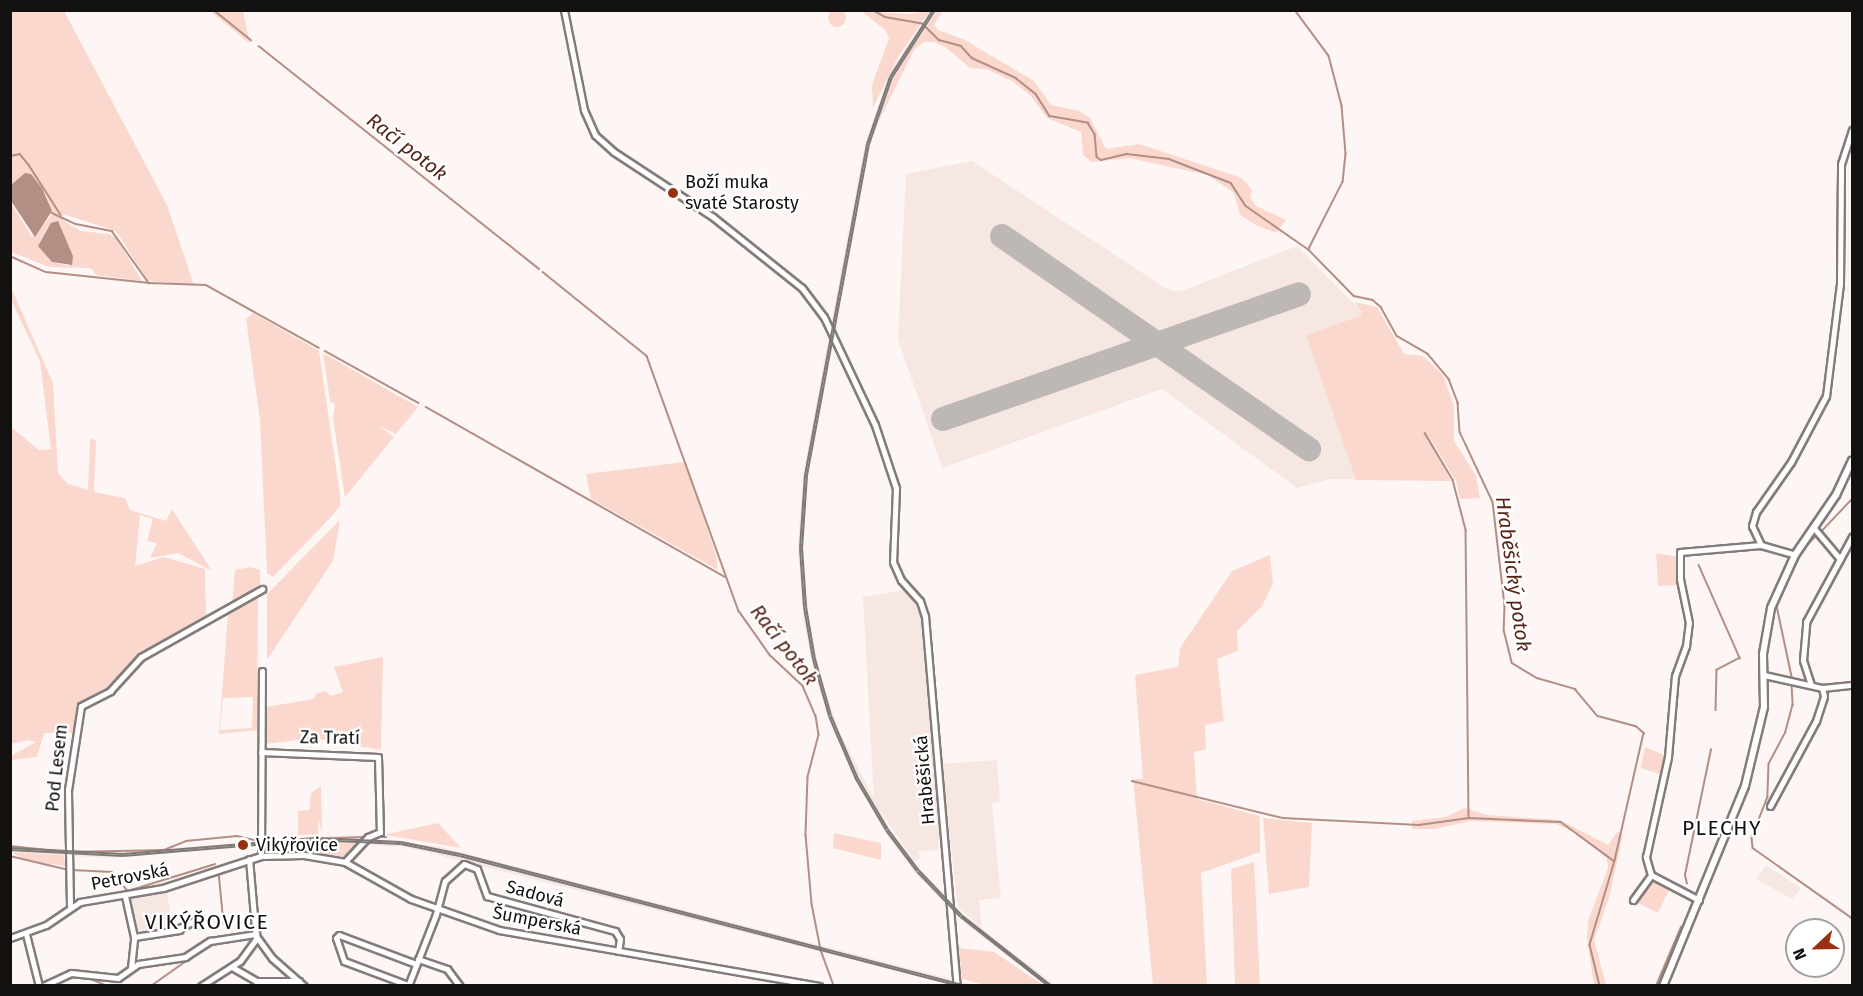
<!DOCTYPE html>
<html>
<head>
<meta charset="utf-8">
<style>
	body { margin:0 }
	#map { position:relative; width:1863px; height:996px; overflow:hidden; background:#fdf6f4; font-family:"Fira Sans",sans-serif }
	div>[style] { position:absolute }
	.built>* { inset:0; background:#f7e7e3 }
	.green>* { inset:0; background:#fbd8ce }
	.round { border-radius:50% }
	.water>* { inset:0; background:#b38e84 }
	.stream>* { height:1.5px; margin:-0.75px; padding:0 0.75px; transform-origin:0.75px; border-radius:0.75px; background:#b38e84 }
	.runway>* { height:24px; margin:-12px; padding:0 12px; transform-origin:12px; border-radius:12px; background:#bdb8b6 }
	.roads { filter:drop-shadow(2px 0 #837c7a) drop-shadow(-2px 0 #837c7a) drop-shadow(0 2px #837c7a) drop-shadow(0 -2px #837c7a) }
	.minor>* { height:5px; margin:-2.5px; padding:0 2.5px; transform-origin:2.5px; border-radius:2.5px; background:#fff }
	.major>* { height:6px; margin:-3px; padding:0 3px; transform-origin:3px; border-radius:3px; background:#fff }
	.rail>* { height:4px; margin-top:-2px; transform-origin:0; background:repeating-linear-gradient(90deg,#fff 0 4.5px,#7d7977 0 9px); box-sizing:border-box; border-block:2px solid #7d7977 }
	.dots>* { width:16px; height:16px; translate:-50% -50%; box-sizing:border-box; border:3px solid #fff; border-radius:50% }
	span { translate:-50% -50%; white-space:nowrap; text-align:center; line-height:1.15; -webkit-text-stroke:4.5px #fff; paint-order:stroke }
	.poi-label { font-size:18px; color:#131110 }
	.left { translate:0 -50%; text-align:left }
	.street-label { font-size:18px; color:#131110 }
	.water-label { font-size:20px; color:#552416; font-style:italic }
	.quarter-label { font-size:21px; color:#131110; letter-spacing:1.5px }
	.frame { position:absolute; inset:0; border:12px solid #131110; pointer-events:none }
	.north { position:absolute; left:1785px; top:918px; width:60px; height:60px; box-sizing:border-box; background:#fff; border:2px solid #a1a09f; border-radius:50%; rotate:248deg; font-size:16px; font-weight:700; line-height:24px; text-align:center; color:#131110 }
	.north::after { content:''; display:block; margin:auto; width:21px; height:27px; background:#983112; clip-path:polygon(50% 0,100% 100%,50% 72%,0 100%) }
</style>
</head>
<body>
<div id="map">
	<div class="built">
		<i style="clip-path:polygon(930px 11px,937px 11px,896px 71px,870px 144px,808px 475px,803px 548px,809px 617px,819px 671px,838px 729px,889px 828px,920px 869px,963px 914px,1055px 985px,1045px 985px,968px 926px,915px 873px,884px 831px,833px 731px,814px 672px,803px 618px,798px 548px,803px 475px,865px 143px,892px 69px)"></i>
		<i style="clip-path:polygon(972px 161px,1167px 289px,1179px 292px,1297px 246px,1372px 322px,1443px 480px,1330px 479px,1297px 488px,1162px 389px,942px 468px,898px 339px,906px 174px)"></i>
		<i style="clip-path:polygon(905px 590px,918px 605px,922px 618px,943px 838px,938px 841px,939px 850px,918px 851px,920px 859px,914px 861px,874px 801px,863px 597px)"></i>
		<i style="clip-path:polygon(997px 760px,1000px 802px,992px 803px,1001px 898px,979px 900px,982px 929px,958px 907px,941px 764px)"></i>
		<i style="clip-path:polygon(346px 835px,440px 847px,974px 985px,952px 985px,406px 847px,315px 842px,107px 858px,11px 852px,10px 846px,122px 852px)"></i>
		<i style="clip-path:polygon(1766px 865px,1801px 888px,1792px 899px,1756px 879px)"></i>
		<i style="clip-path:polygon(166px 888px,173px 929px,136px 934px,128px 899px)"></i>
	</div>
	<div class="green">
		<i class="round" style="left:828px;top:9px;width:18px;height:18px"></i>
		<i style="clip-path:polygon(evenodd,11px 11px,64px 11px,167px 205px,194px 285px,148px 281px,116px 231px,63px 214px,64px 221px,81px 231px,109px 234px,116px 238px,142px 281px,96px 275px,91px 268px,49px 267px,11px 252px,10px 201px,32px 237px,52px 215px,46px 195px,29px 173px,11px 185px,11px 11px,57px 221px,73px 256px,69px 266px,52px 262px,57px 221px)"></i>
		<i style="clip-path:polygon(210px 11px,243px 11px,250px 44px)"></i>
		<i style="clip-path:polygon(861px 11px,908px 14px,930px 11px,898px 57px,873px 108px,872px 85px,889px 38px,885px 30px)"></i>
		<i style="clip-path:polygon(937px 11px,943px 11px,934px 25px,938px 30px,963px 39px,1034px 81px,1051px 105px,1079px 111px,1090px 118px,1106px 149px,1139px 144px,1242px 178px,1252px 190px,1250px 197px,1256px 206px,1286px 220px,1276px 233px,1256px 225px,1240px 215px,1234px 193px,1208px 175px,1129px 158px,1092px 162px,1083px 155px,1081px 132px,1047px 118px,1030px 95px,1012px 81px,986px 69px,970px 68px,945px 47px,934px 42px,924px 42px,914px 50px,878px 123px,896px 71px)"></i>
		<i style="clip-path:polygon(10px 285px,53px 383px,58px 473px,68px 484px,88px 490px,90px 438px,96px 441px,94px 492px,125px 498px,130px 510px,166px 521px,172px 509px,212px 571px,178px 553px,150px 558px,157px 543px,147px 541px,153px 519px,140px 515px,135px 566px,164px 557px,205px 569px,206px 621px,137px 657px,111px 687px,79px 706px,73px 733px,44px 733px,37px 757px,11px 760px,11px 756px,36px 742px,29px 740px,11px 744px,11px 427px,39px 450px,51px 449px,40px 361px,11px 300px)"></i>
		<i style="clip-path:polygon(1354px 302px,1377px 307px,1404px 354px,1423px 356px,1443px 375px,1454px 406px,1454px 441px,1476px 476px,1480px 498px,1460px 499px,1456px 481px,1427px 433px,1451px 481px,1356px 480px,1306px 335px,1360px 316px,1362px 312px)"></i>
		<i style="clip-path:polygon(253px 313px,319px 351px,340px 495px,340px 506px,332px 516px,273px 577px,267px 573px,260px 420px,246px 319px)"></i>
		<i style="clip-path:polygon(323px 353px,418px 407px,396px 434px,378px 425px,394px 437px,345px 497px,333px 418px,335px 404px,330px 401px)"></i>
		<i style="clip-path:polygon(685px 462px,716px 555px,718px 570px,591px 499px,586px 474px)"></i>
		<i style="clip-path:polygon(340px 520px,333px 561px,267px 660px,267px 594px)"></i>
		<i style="clip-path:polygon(1656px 553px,1679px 557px,1679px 585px,1658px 586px)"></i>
		<i style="clip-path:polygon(1270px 555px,1273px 584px,1262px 606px,1237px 631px,1238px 651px,1217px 659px,1224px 721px,1205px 725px,1206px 749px,1194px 752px,1197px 799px,1260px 816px,1260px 852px,1201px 873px,1207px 985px,1153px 985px,1133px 779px,1143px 779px,1135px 675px,1178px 667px,1180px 648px,1232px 571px)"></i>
		<i style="clip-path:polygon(250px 567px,260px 570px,260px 584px,232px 606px,235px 570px)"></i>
		<i style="clip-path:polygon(evenodd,258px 597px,257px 730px,219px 734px,228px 614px,258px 597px,253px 697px,252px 728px,220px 730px,223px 698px,253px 697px)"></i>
		<i style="clip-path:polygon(383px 657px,381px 750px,313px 738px,265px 744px,266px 707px,313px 699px,317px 693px,326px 691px,330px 696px,343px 692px,334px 667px)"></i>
		<i style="clip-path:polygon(1645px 747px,1666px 756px,1662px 775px,1641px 768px)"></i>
		<i style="clip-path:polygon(321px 786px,322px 834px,319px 820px,318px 834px,298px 835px,298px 811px,309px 810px,311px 793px)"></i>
		<i style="clip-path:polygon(1464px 808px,1488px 815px,1560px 820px,1608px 845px,1618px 831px,1623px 835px,1609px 898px,1594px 940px,1606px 985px,1594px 985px,1587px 938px,1588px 921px,1608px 868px,1607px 858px,1574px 832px,1556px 824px,1470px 821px,1435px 829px,1412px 829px,1412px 821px,1446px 817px)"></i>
		<i style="clip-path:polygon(1263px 818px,1312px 823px,1309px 887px,1269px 894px)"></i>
		<i style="clip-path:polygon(438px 823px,461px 848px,386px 835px,387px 834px)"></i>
		<i style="clip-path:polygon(834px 833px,881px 843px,881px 860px,833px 848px)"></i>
		<i style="clip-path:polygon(291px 842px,335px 842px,360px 843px,344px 859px,319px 853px,263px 851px,262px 845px)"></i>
		<i style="clip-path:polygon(11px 852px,63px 855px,66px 866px,27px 861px)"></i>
		<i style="clip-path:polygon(1254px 862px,1260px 985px,1235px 985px,1231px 869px)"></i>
		<i style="clip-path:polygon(1651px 880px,1669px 890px,1658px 913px,1636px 902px)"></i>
		<i style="clip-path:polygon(959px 948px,994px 952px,1043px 985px,985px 985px,962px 979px)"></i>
	</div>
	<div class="water">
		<i style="clip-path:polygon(25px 173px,31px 174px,42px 188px,52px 211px,35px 237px,11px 201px,11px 185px)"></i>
		<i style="clip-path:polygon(58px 221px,73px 256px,72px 265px,52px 262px,38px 246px,51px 223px)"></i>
	</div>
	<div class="stream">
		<i style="left:214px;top:10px;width:48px;rotate:39deg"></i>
		<i style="left:873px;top:10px;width:14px;rotate:30deg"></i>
		<i style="left:885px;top:17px;width:39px;rotate:10deg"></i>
		<i style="left:923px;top:24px;width:23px;rotate:45deg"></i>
		<i style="left:939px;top:40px;width:23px;rotate:15deg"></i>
		<i style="left:961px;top:46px;width:16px;rotate:47deg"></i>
		<i style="left:972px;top:58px;width:48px;rotate:24.4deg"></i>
		<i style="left:1016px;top:78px;width:26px;rotate:39deg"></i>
		<i style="left:1036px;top:94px;width:26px;rotate:58deg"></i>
		<i style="left:1050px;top:116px;width:39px;rotate:10deg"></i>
		<i style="left:1088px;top:123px;width:13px;rotate:58deg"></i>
		<i style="left:1095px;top:134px;width:23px;rotate:85deg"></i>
		<i style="left:1097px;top:157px;width:5px;rotate:37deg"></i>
		<i style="left:1101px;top:160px;width:27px;rotate:-13deg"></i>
		<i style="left:1127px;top:154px;width:42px;rotate:6.8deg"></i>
		<i style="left:1169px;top:159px;width:66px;rotate:21.2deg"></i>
		<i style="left:1231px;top:183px;width:27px;rotate:57deg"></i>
		<i style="left:1246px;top:206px;width:77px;rotate:34.9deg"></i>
		<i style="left:1309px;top:250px;width:64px;rotate:45.6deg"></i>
		<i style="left:1354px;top:296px;width:19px;rotate:12deg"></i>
		<i style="left:1373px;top:300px;width:11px;rotate:41deg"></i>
		<i style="left:1381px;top:307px;width:33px;rotate:61deg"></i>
		<i style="left:1397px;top:336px;width:36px;rotate:30deg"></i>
		<i style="left:1428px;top:354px;width:33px;rotate:50deg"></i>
		<i style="left:1449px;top:379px;width:26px;rotate:69deg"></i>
		<i style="left:1458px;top:403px;width:29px;rotate:86deg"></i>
		<i style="left:1460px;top:432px;width:77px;rotate:64.8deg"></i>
		<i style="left:1493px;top:502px;width:105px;rotate:83.4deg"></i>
		<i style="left:1505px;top:606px;width:24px;rotate:92deg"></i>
		<i style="left:1504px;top:630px;width:34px;rotate:76deg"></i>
		<i style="left:1512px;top:663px;width:29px;rotate:31deg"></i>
		<i style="left:1537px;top:678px;width:40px;rotate:16deg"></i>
		<i style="left:1575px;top:689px;width:35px;rotate:50deg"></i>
		<i style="left:1598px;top:716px;width:39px;rotate:15deg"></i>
		<i style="left:1636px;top:726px;width:11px;rotate:41deg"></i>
		<i style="left:1644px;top:733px;width:131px;rotate:102.8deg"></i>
		<i style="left:1615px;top:861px;width:88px;rotate:106.6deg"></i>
		<i style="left:1590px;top:945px;width:42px;rotate:76.3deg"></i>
		<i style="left:1295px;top:10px;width:57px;rotate:53.5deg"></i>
		<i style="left:1329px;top:56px;width:52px;rotate:75.4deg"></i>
		<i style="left:1342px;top:106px;width:48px;rotate:85.2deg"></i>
		<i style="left:1346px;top:154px;width:28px;rotate:96deg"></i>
		<i style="left:1343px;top:182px;width:75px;rotate:116.9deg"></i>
		<i style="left:259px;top:46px;width:358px;rotate:38.5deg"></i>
		<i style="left:10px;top:156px;width:10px;rotate:-11deg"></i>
		<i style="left:20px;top:154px;width:14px;rotate:51deg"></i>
		<i style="left:29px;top:165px;width:59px;rotate:57.4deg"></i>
		<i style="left:52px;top:213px;width:26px;rotate:25deg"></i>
		<i style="left:76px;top:224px;width:37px;rotate:11deg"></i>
		<i style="left:112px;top:231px;width:64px;rotate:54.6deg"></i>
		<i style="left:149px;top:283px;width:57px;rotate:2deg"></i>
		<i style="left:206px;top:285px;width:129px;rotate:29.1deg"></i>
		<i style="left:10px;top:256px;width:39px;rotate:24deg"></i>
		<i style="left:46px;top:272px;width:104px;rotate:6.1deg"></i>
		<i style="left:543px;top:272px;width:134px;rotate:38.9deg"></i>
		<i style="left:647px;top:356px;width:271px;rotate:70.2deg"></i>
		<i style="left:739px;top:611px;width:54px;rotate:54.8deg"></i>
		<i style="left:770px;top:655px;width:45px;rotate:43.2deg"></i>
		<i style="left:803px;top:686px;width:33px;rotate:67deg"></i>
		<i style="left:816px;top:716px;width:19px;rotate:81deg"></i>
		<i style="left:819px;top:735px;width:43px;rotate:104.7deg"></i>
		<i style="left:808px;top:777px;width:58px;rotate:92deg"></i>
		<i style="left:806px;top:835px;width:69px;rotate:85deg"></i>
		<i style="left:812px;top:904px;width:47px;rotate:78.9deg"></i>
		<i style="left:821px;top:950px;width:38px;rotate:70deg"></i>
		<i style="left:325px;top:351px;width:107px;rotate:29deg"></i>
		<i style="left:426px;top:407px;width:344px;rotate:29.6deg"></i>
		<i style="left:1425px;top:433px;width:55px;rotate:59.2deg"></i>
		<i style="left:1453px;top:480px;width:52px;rotate:75.4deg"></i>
		<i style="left:1466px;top:530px;width:288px;rotate:89.4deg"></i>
		<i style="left:1820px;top:533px;width:47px;rotate:-46.7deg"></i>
		<i style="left:1699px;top:565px;width:102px;rotate:66.2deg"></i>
		<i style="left:1740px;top:658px;width:26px;rotate:152deg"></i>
		<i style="left:1717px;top:670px;width:40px;rotate:91.4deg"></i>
		<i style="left:1792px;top:679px;width:77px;rotate:-102deg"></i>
		<i style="left:1776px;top:604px;width:61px;rotate:-63.9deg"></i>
		<i style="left:1803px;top:549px;width:18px;rotate:-45deg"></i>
		<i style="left:1792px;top:684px;width:21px;rotate:87deg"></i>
		<i style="left:1793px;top:705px;width:28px;rotate:105deg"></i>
		<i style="left:1786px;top:732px;width:36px;rotate:118deg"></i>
		<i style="left:1769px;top:764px;width:33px;rotate:92deg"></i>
		<i style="left:1768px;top:797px;width:44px;rotate:111.3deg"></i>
		<i style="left:1752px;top:838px;width:10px;rotate:84deg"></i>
		<i style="left:1753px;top:848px;width:121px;rotate:35.3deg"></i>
		<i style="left:1132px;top:781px;width:155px;rotate:13.8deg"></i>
		<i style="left:1283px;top:818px;width:136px;rotate:2.9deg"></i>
		<i style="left:1419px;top:825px;width:50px;rotate:-8deg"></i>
		<i style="left:1469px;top:818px;width:92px;rotate:2.5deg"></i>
		<i style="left:1561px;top:822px;width:66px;rotate:36.3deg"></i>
		<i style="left:258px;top:816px;width:56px;rotate:-89deg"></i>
		<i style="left:375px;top:837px;width:11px"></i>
		<i style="left:258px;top:841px;width:20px;rotate:-90deg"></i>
		<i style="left:264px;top:841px;width:100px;rotate:-2.3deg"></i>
		<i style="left:10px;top:846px;width:56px;rotate:6.1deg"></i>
		<i style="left:71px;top:852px;width:93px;rotate:-1.2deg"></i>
		<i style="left:164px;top:850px;width:24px;rotate:-22deg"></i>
		<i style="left:186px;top:841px;width:51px;rotate:-5.6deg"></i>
		<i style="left:237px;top:836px;width:22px;rotate:13deg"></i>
		<i style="left:10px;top:856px;width:57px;rotate:13.3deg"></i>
		<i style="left:72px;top:870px;width:40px;rotate:2.9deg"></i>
		<i style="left:112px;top:872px;width:25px;rotate:50deg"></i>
		<i style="left:128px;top:891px;width:91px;rotate:-17.2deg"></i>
		<i style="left:219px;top:872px;width:52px;rotate:84.5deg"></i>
		<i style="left:1687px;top:884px;width:9px;rotate:-103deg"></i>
		<i style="left:1685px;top:875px;width:128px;rotate:-78.3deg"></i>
		<i style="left:257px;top:942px;width:19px;rotate:54deg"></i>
		<i style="left:274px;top:963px;width:12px;rotate:42deg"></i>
		<i style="left:87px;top:977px;width:22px;rotate:24deg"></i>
		<i style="left:301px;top:980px;width:8px;rotate:45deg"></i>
		<i style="left:151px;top:986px;width:71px;rotate:-35.3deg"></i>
		<i style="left:209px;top:945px;width:11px;rotate:-15deg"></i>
		<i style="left:1656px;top:986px;width:64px;rotate:-67deg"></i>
	</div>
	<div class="runway">
		<i style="left:1002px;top:236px;width:374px;rotate:34.8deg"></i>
		<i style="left:943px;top:419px;width:377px;rotate:-19.3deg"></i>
	</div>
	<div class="roads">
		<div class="minor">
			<i style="left:564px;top:10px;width:102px;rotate:78.7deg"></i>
			<i style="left:584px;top:110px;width:27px;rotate:66deg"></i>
			<i style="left:595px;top:135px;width:25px;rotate:42deg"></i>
			<i style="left:614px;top:152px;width:118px;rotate:33.3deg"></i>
			<i style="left:713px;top:217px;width:114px;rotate:38.6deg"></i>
			<i style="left:802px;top:288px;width:36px;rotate:53deg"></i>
			<i style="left:824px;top:317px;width:119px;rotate:64.7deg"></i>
			<i style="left:875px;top:425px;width:66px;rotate:71.6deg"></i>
			<i style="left:896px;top:488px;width:74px;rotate:92.3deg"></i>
			<i style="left:893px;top:562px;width:20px;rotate:66deg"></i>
			<i style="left:901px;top:580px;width:28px;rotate:48deg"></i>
			<i style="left:920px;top:601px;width:16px;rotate:72deg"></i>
			<i style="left:925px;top:616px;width:371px;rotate:85.1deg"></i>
			<i style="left:1813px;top:527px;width:42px;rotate:49.8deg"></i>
			<i style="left:1761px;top:545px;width:21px;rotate:-115deg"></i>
			<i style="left:1752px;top:526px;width:15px;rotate:-74deg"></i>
			<i style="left:1756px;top:512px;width:61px;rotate:-55deg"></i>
			<i style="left:1791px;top:462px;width:75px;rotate:-62.1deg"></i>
			<i style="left:1826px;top:396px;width:113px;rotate:-82.9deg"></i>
			<i style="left:1840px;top:284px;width:120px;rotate:-89.5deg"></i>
			<i style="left:1841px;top:164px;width:36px;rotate:-72deg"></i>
			<i style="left:1764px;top:675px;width:59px;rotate:12.6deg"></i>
			<i style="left:1822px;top:688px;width:30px;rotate:-6deg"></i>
			<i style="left:1811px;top:685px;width:26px;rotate:-108deg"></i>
			<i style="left:1803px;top:660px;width:38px;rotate:-85deg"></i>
			<i style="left:1806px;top:622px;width:97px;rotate:-61.6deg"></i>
			<i style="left:261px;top:752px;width:117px;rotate:2.4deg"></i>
			<i style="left:378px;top:757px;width:75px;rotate:88.5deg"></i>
			<i style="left:380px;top:832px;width:13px;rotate:157deg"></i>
			<i style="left:368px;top:837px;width:34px;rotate:133deg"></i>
			<i style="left:1770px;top:806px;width:97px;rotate:-61.6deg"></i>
			<i style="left:1816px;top:721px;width:26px;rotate:-72deg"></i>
			<i style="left:1824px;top:696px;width:8px;rotate:-104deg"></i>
			<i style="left:261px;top:856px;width:185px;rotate:-89.7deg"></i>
			<i style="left:125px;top:896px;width:42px;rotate:77.6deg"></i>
			<i style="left:134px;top:937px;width:46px;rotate:-8.8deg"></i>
			<i style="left:1633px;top:900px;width:31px;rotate:-54deg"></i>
			<i style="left:1699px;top:900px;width:54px;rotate:-152.5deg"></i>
			<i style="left:1651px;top:875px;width:19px;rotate:-106deg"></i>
			<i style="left:1646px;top:857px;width:102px;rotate:-77.6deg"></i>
			<i style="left:1668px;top:757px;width:81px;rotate:-85.1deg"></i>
			<i style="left:1675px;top:676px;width:32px;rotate:-70deg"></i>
			<i style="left:1686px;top:646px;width:23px;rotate:-83deg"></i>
			<i style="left:1689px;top:623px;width:45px;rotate:-101.6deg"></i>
			<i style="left:1680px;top:579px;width:27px;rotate:-90deg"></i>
			<i style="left:1680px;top:552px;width:81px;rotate:-4.9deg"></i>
			<i style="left:1761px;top:545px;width:35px;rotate:16deg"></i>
			<i style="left:70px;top:906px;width:116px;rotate:-91deg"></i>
			<i style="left:68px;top:790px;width:85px;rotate:-81.2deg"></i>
			<i style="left:81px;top:706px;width:33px;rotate:-27deg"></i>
			<i style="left:110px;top:691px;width:46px;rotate:-47.6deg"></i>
			<i style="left:141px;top:657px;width:139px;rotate:-29.3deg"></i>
			<i style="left:175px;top:930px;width:21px;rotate:-25deg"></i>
			<i style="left:26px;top:934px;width:54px;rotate:76deg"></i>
			<i style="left:256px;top:936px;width:27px;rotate:54deg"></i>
			<i style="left:272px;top:958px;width:43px;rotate:41.2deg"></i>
			<i style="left:10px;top:938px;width:38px;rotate:-20deg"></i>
			<i style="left:46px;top:925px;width:41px;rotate:-34.1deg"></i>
			<i style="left:80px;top:902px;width:84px;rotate:-9.6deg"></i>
			<i style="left:163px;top:888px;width:103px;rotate:-18.1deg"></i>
			<i style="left:261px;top:856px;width:43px;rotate:-1.3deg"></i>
			<i style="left:304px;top:855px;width:42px;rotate:9.7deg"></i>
			<i style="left:345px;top:862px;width:76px;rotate:29.3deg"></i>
			<i style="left:411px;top:899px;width:93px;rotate:19.4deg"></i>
			<i style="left:499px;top:930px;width:325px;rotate:9.9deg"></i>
			<i style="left:418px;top:959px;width:31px;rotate:19deg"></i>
			<i style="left:447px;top:969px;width:21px;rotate:53deg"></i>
			<i style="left:232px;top:967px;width:28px;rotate:30deg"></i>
			<i style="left:256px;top:981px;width:43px"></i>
			<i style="left:131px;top:968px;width:31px;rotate:-84deg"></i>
			<i style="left:408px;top:985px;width:68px;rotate:-159.4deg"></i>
			<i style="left:344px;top:961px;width:24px;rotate:-109deg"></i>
			<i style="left:336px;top:938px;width:4px;rotate:-45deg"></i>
			<i style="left:339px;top:935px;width:82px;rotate:20.6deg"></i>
			<i style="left:43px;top:986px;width:31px;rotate:-25deg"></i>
			<i style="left:71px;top:973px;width:47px;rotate:6.1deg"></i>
			<i style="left:118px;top:978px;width:24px;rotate:-35deg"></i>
			<i style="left:138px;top:964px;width:48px;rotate:-8.5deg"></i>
			<i style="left:185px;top:957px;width:30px;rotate:-33deg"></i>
			<i style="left:210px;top:941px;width:47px;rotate:-8.7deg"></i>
			<i style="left:201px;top:986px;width:46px;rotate:-32.7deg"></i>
			<i style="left:240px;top:961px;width:27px;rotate:-54deg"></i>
			<i style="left:256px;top:939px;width:80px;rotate:-95deg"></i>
			<i style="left:408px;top:986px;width:77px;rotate:-68.7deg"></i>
			<i style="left:436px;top:914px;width:34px;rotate:-75deg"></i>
			<i style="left:445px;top:881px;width:25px;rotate:-42deg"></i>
			<i style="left:464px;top:864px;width:14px;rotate:21deg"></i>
			<i style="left:477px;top:869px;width:29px;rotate:70deg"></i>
			<i style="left:487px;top:896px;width:133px;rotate:15.3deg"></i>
			<i style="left:615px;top:931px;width:9px;rotate:58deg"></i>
			<i style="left:620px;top:939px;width:12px;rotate:99deg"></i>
		</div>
		<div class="major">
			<i style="left:1663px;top:986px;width:216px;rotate:-67.7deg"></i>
			<i style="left:1745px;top:786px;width:81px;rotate:-76.5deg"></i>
			<i style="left:1764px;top:707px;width:53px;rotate:-91.1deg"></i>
			<i style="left:1763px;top:654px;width:47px;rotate:-80.1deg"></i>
			<i style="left:1771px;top:608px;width:58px;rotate:-65.6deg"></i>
			<i style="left:1795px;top:555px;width:73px;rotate:-55.7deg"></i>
			<i style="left:1836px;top:495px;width:38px;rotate:-65deg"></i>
		</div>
	</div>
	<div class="rail">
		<i style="left:934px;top:10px;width:80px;rotate:122.7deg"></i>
		<i style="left:891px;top:77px;width:71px;rotate:108.9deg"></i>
		<i style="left:868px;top:144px;width:337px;rotate:100.6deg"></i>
		<i style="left:806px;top:475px;width:73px;rotate:93.9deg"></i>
		<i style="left:801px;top:548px;width:59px;rotate:86.1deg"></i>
		<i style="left:805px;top:607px;width:53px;rotate:80.2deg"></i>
		<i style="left:814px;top:659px;width:59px;rotate:74.3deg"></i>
		<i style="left:830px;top:716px;width:69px;rotate:66.8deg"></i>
		<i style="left:857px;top:779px;width:59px;rotate:59.5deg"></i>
		<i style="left:887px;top:830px;width:51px;rotate:52.9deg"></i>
		<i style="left:918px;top:871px;width:62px;rotate:46.3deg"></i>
		<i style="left:961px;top:916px;width:113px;rotate:38.2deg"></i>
		<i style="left:10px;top:849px;width:113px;rotate:3deg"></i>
		<i style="left:123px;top:855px;width:192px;rotate:-4.8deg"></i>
		<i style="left:314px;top:839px;width:87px;rotate:2.6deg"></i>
		<i style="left:401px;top:843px;width:60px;rotate:11.5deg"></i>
		<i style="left:460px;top:855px;width:520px;rotate:14.6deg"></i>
	</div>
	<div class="dots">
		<i style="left:673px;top:193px;background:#983112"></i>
		<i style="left:243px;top:845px;background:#983112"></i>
	</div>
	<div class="poi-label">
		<span class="left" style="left:685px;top:193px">Boží muka<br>svaté Starosty</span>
		<span class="left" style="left:256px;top:845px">Vikýřovice</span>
	</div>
	<div class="street-label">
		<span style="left:330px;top:738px;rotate:1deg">Za Tratí</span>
		<span style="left:57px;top:768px;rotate:-84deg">Pod Lesem</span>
		<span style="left:925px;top:780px;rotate:-95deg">Hraběšická</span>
		<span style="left:130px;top:877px;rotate:-11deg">Petrovská</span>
		<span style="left:535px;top:894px;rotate:15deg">Sadová</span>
		<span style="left:537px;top:921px;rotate:11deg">Šumperská</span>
	</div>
	<div class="water-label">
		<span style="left:407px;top:147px;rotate:38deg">Račí potok</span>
		<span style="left:1513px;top:574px;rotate:82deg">Hraběšický potok</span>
		<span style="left:784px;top:645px;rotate:52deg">Račí potok</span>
	</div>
	<div class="quarter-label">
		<span style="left:1722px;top:828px">PLECHY</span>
		<span style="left:207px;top:922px">VIKÝŘOVICE</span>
	</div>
	<div class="frame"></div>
	<div class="north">N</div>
</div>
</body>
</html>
